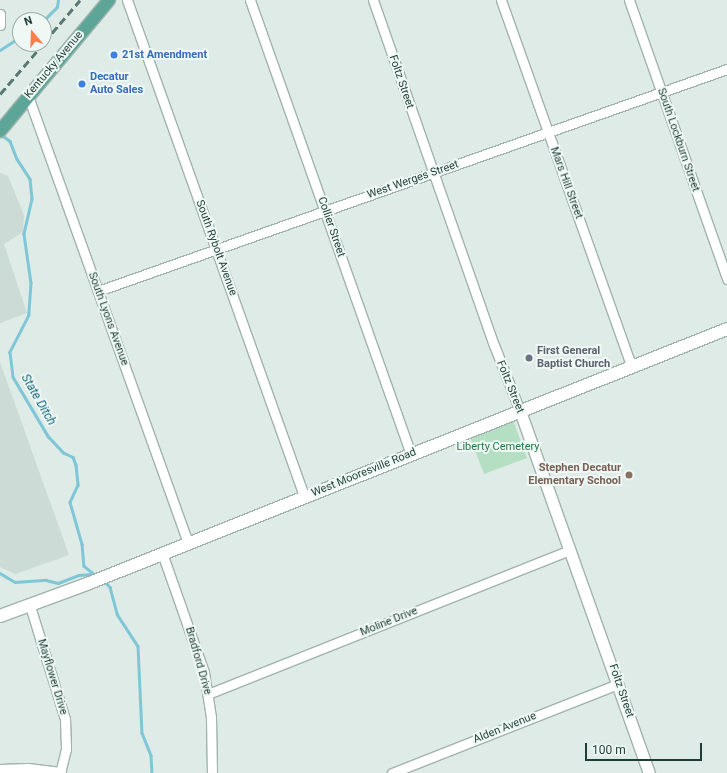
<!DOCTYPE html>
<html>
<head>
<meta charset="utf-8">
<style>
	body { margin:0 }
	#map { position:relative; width:727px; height:773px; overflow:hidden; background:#deebe6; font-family:Roboto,sans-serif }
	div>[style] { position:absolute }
	.built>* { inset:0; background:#ccdbd5 }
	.green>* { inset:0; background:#b4dfc2 }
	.stream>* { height:2.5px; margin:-1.25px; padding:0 1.25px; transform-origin:1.25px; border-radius:1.25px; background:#7fc6d7 }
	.roads { filter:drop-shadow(1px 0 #a1b3ae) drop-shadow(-1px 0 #a1b3ae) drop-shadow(0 1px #a1b3ae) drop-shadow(0 -1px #a1b3ae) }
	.minor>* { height:9px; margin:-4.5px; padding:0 4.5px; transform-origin:4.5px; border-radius:4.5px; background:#fff }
	.tertiary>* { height:11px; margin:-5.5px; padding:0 5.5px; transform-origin:5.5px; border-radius:5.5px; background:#fff }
	.secondary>* { height:12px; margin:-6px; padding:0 6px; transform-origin:6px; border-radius:6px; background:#fff }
	.primary>* { height:12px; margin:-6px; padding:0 6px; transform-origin:6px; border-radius:6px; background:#5da697 }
	.rail>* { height:2.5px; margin-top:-1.25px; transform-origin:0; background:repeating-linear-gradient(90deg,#587971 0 8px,transparent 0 12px) }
	.dots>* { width:11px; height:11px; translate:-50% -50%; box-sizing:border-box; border:2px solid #eff8f4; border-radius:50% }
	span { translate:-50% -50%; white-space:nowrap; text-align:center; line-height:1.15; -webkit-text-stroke:4px #eff8f4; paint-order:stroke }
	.shop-label { font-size:11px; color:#366cbe; font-weight:700 }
	.left { translate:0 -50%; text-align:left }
	.street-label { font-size:11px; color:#1e3d36 }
	.worship-label { font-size:11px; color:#5b616d; font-weight:700 }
	.park-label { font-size:11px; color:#247848 }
	.education-label { font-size:11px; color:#785e54; font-weight:700 }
	.right { translate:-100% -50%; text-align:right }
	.water-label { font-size:12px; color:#12687f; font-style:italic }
	.north { position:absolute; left:12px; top:12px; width:40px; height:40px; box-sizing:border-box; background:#eff8f4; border:1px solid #9bada8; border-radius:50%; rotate:341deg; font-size:11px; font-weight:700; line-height:16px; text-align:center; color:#1e3d36 }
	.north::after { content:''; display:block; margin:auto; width:14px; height:18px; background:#ff7d48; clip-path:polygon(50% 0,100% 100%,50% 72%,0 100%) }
	.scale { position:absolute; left:585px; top:743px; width:117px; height:18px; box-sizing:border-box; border:2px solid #1e3d36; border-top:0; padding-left:5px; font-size:12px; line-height:14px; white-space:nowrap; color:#1e3d36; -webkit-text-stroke:3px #eff8f4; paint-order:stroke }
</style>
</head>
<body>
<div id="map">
	<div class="built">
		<i style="clip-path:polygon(0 173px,8px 176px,24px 215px,23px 232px,4px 244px,27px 313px,0 323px)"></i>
		<i style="clip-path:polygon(0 362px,69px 555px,15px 574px,0 567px)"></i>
	</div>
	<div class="green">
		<i style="clip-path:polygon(513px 420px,527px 458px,484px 474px,470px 437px)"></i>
	</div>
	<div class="stream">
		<i style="left:44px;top:20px;width:18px;rotate:-45deg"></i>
		<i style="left:57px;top:7px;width:7px;rotate:-82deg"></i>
		<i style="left:0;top:50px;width:24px;rotate:-33deg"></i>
		<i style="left:2px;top:135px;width:10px;rotate:37deg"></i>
		<i style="left:10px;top:141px;width:19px;rotate:69deg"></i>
		<i style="left:17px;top:159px;width:24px;rotate:57deg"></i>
		<i style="left:30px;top:179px;width:20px;rotate:84deg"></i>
		<i style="left:32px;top:199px;width:36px;rotate:103deg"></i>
		<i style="left:24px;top:234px;width:49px;rotate:81.9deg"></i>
		<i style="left:31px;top:283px;width:32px;rotate:94deg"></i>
		<i style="left:29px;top:315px;width:42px;rotate:117.2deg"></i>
		<i style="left:10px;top:352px;width:25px;rotate:83deg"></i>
		<i style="left:13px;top:377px;width:69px;rotate:59.3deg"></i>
		<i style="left:48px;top:436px;width:23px;rotate:47deg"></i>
		<i style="left:64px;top:453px;width:10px;rotate:24deg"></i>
		<i style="left:73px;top:457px;width:9px;rotate:69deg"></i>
		<i style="left:76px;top:465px;width:20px;rotate:84deg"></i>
		<i style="left:78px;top:485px;width:19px;rotate:115deg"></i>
		<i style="left:70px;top:502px;width:44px;rotate:74.1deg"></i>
		<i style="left:82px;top:544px;width:22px;rotate:85deg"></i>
		<i style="left:84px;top:566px;width:13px;rotate:39deg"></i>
		<i style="left:0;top:573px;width:17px;rotate:31deg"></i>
		<i style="left:15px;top:582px;width:31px;rotate:-4deg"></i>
		<i style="left:46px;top:580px;width:12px;rotate:14deg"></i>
		<i style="left:58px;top:583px;width:22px;rotate:-21deg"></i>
		<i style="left:79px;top:575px;width:13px;rotate:-4deg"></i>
		<i style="left:106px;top:583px;width:6px;rotate:45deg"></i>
		<i style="left:110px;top:587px;width:28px;rotate:75deg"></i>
		<i style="left:117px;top:614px;width:38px;rotate:57deg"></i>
		<i style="left:138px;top:646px;width:87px;rotate:87.4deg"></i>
		<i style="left:142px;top:733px;width:24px;rotate:68deg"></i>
		<i style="left:151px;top:755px;width:18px;rotate:87deg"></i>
	</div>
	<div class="roads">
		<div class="minor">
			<i style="left:127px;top:0;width:527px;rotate:70.36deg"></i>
			<i style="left:250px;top:0;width:482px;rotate:70.5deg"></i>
			<i style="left:373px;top:0;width:366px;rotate:70.7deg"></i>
			<i style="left:494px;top:345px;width:71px;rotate:68.5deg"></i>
			<i style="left:501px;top:0;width:388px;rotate:70.4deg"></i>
			<i style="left:629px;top:0;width:296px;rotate:70.6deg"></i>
			<i style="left:0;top:14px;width:11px;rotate:90deg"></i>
			<i style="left:28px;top:96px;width:475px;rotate:70.3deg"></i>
			<i style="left:98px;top:291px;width:667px;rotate:-19.44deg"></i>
			<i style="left:162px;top:553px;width:126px;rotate:70.6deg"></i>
			<i style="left:204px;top:672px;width:46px;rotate:81.2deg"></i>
			<i style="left:211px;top:717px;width:56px;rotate:89deg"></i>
			<i style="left:30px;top:606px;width:118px;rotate:72.8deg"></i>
			<i style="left:65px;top:719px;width:30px;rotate:88deg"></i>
			<i style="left:66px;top:749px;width:25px;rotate:104deg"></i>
			<i style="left:208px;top:694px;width:390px;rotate:-21.7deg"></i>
			<i style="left:0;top:769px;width:28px;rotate:-2deg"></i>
			<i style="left:28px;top:768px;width:33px;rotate:7deg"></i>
			<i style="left:392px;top:773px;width:243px;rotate:-21.5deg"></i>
		</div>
		<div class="tertiary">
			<i style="left:520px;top:411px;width:384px;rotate:70.4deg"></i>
		</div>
		<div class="secondary">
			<i style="left:0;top:616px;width:93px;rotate:-20.2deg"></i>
			<i style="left:87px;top:584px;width:689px;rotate:-21.72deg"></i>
		</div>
		<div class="primary">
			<i style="left:0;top:131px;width:170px;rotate:-50.2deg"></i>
		</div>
	</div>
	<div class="rail">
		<i style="left:44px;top:42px;width:55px;rotate:-49.4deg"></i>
		<i style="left:0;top:94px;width:66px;rotate:-49.3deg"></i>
	</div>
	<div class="dots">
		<i style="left:114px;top:55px;background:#3f7fe0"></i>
		<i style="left:82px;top:84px;background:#3f7fe0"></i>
		<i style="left:529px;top:358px;background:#6b7280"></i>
		<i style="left:629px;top:475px;background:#8d6e63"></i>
	</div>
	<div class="shop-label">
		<span class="left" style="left:122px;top:55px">21st Amendment</span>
		<span class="left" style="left:90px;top:84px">Decatur<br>Auto Sales</span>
	</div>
	<div class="street-label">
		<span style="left:54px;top:65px;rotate:-50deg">Kentucky Avenue</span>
		<span style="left:401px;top:82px;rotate:71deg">Foltz Street</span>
		<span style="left:678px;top:140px;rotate:71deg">South Lockburn Street</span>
		<span style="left:413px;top:180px;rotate:-19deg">West Werges Street</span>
		<span style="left:566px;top:183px;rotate:70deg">Mars Hill Street</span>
		<span style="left:331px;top:227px;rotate:71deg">Collier Street</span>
		<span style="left:216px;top:248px;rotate:70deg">South Rybolt Avenue</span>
		<span style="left:108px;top:319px;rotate:70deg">South Lyons Avenue</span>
		<span style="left:510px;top:387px;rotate:68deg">Foltz Street</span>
		<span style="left:364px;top:473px;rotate:-22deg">West Mooresville Road</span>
		<span style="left:389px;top:622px;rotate:-22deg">Moline Drive</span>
		<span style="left:198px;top:661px;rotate:74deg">Bradford Drive</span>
		<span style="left:52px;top:677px;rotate:73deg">Mayflower Drive</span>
		<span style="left:621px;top:691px;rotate:71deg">Foltz Street</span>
		<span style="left:505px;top:728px;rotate:-22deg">Alden Avenue</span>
	</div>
	<div class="worship-label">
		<span class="left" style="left:537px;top:358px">First General<br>Baptist Church</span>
	</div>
	<div class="park-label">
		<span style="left:498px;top:447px">Liberty Cemetery</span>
	</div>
	<div class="education-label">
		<span class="right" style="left:621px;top:475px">Stephen Decatur<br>Elementary School</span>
	</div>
	<div class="water-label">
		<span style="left:38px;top:400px;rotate:60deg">State Ditch</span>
	</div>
	<div class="north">N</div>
	<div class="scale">100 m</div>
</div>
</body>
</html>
